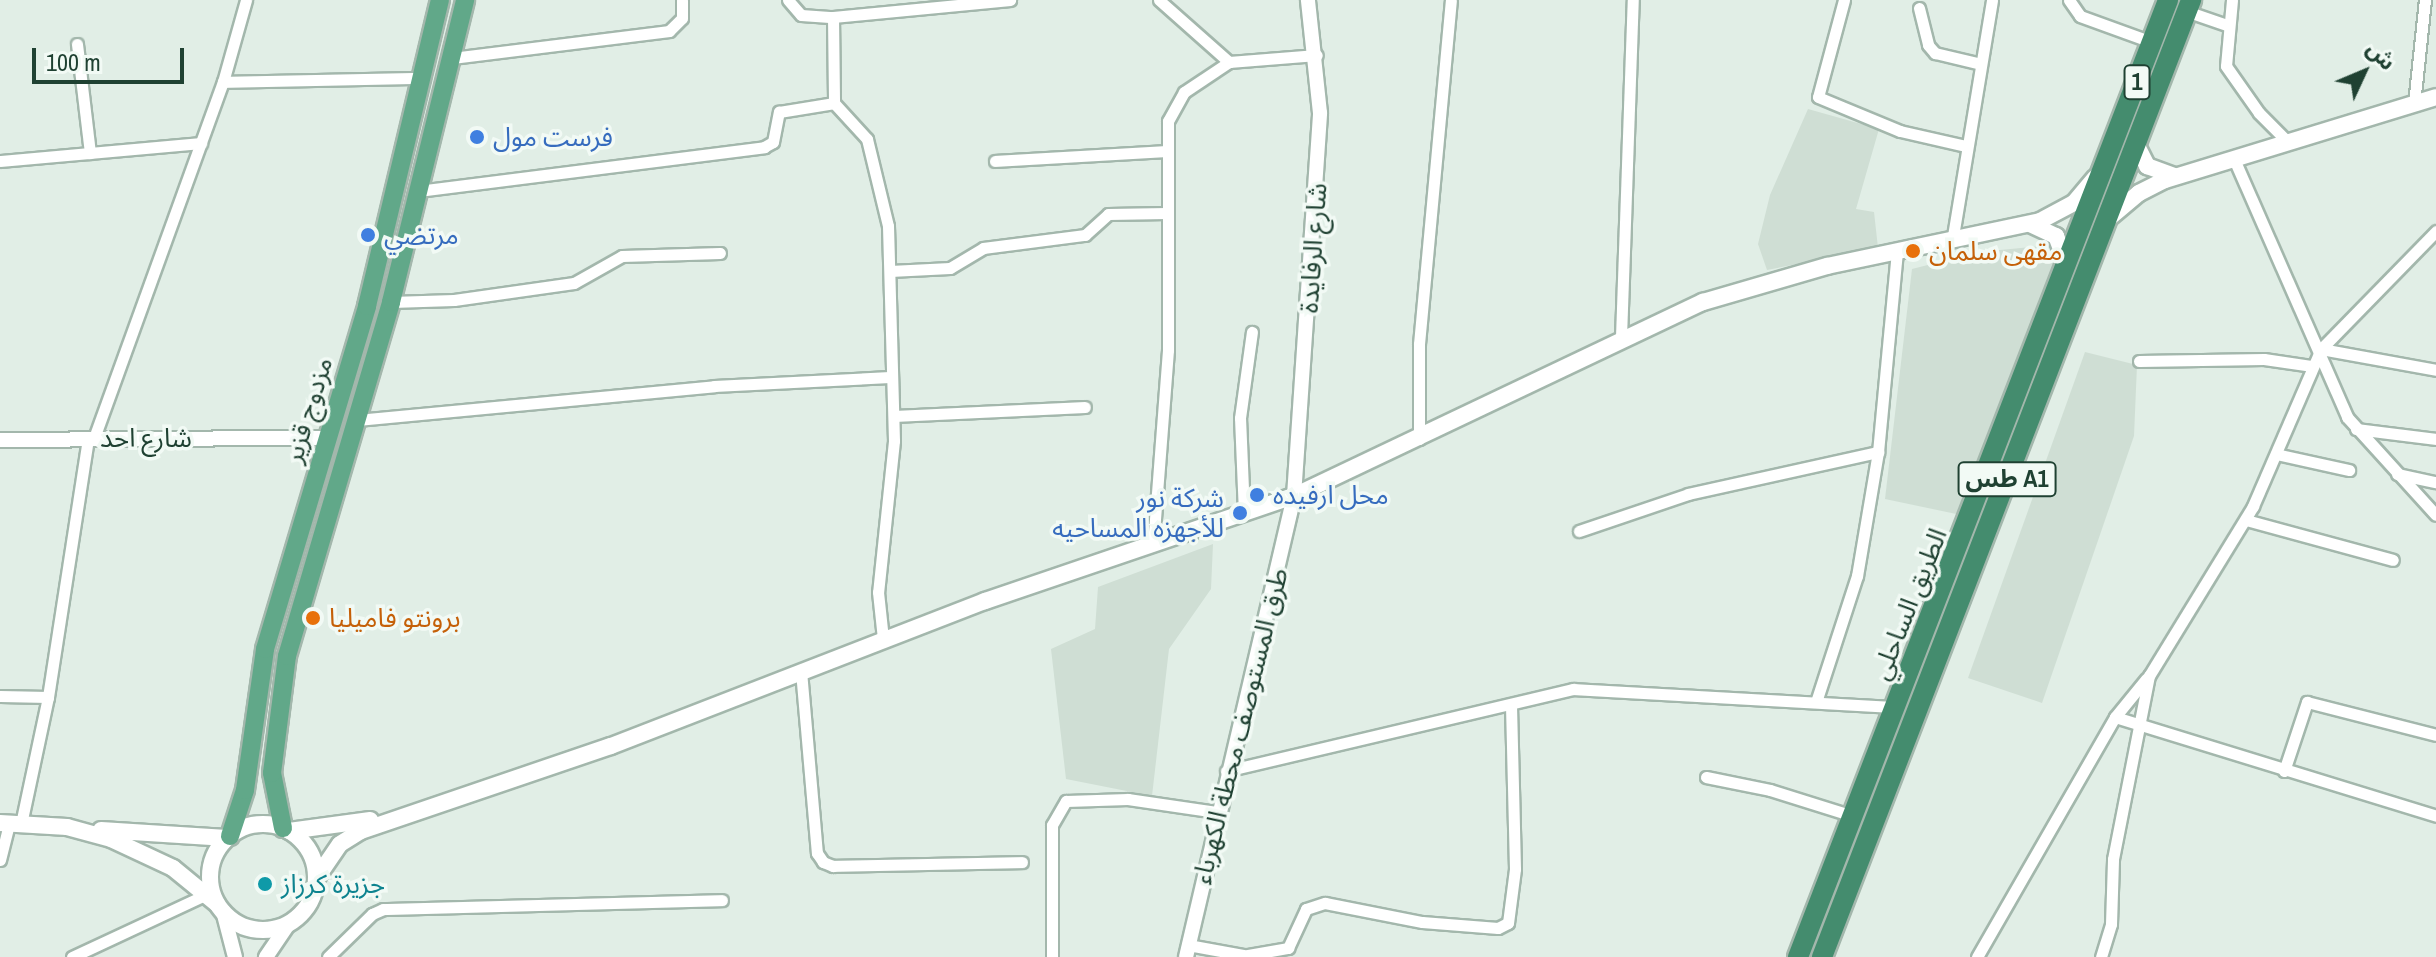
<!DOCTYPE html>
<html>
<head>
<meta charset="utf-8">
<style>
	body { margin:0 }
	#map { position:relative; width:2436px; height:957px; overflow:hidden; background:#e1eee6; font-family:"Archivo Narrow","Noto Sans Arabic",sans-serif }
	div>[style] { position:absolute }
	.built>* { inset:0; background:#cfded4 }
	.roads { filter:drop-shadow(2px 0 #a3b7ac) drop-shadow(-2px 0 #a3b7ac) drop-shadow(0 2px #a3b7ac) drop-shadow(0 -2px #a3b7ac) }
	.minor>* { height:11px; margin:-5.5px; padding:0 5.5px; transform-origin:5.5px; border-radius:5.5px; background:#fff }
	.tertiary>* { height:14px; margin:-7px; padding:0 7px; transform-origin:7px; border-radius:7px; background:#fff }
	.secondary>* { height:16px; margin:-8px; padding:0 8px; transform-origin:8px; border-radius:8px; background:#fff }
	.secondary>.ring { margin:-8px; padding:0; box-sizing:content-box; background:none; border:16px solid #fff; border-radius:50% }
	.primary>* { height:18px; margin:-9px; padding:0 9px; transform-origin:9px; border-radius:9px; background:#61a889 }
	.trunk>* { height:20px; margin:-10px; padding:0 10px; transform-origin:10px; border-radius:10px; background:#448c6e }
	.dots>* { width:22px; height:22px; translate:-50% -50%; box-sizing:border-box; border:4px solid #f2faf5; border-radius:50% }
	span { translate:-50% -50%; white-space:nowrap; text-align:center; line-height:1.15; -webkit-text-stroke:7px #f2faf5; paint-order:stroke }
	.shield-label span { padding:2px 6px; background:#f2faf5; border:2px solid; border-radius:6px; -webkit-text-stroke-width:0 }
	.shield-label { font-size:24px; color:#1f4132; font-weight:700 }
	.shop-label { font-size:26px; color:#366cbe }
	.left { translate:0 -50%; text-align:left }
	.right { translate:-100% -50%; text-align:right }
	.street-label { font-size:26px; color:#1f4132 }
	.food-label { font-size:26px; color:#c56008 }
	.culture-label { font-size:26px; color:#0d838f }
	.north { position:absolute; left:2324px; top:32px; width:80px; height:80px; -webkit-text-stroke:6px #f2faf5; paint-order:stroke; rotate:46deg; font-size:22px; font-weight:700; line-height:32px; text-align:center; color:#1f4132 }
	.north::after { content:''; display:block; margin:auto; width:28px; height:36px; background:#1f4132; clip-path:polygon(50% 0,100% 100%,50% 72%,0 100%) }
	.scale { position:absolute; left:32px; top:48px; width:152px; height:36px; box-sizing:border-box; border:4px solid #1f4132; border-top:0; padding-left:10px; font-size:24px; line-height:28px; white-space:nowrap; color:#1f4132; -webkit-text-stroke:6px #f2faf5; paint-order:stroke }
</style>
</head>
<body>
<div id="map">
	<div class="built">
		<i style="clip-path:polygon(1808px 109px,1879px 129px,1856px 209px,1874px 212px,1878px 248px,1767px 270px,1758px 244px,1770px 195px)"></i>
		<i style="clip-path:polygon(2043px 246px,2055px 266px,1961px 515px,1885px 499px,1912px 269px,1979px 252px)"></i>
		<i style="clip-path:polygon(2085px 352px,2137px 365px,2134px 436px,2042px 703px,1968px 678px)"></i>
		<i style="clip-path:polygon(1213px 544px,1211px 589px,1169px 649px,1152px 796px,1066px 779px,1051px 649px,1095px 629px,1098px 587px)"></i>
	</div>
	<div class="roads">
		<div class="minor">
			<i style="left:788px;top:0;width:20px;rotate:49deg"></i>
			<i style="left:801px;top:15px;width:32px;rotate:4deg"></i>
			<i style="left:833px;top:17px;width:178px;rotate:-5.5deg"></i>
			<i style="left:1159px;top:0;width:94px;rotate:41.5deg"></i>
			<i style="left:1229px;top:62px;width:88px;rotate:-4.5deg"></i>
			<i style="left:1844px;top:0;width:100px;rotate:105deg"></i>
			<i style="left:1818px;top:97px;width:89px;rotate:22.5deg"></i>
			<i style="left:1900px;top:131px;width:68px;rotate:12.8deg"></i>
			<i style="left:2069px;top:0;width:19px;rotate:55deg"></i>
			<i style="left:2080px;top:16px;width:77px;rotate:19.9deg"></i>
			<i style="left:2232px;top:0;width:66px;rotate:95.2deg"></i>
			<i style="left:2226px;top:66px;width:57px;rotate:54.9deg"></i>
			<i style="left:2259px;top:113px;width:40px;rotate:45deg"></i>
			<i style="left:1919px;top:8px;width:38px;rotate:76deg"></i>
			<i style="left:1928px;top:45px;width:11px;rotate:49deg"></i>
			<i style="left:1935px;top:53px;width:47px;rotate:13.4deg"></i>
			<i style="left:2186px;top:11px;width:43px;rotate:18.9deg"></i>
			<i style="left:833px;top:17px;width:86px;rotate:89.3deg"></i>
			<i style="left:834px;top:103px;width:49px;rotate:47.5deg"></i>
			<i style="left:867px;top:139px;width:89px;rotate:76.4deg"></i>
			<i style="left:888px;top:226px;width:215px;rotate:88.4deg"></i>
			<i style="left:894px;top:441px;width:152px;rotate:96deg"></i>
			<i style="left:878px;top:592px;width:47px;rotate:83.9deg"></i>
			<i style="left:77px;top:44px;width:110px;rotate:83.2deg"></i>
			<i style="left:452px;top:58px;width:219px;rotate:-7.1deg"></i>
			<i style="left:669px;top:31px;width:18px;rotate:-45deg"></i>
			<i style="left:682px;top:18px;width:18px;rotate:-90deg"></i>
			<i style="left:223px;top:82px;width:197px;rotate:-1.2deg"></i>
			<i style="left:2414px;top:104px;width:105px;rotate:-84deg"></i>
			<i style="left:2234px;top:159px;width:282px;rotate:66.3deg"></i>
			<i style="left:2347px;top:417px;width:132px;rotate:47.8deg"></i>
			<i style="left:0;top:161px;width:202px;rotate:-5.1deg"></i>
			<i style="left:995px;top:161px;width:171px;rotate:-3.3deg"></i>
			<i style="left:418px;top:191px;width:349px;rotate:-7.2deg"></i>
			<i style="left:764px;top:147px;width:10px;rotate:-29deg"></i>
			<i style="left:773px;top:142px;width:31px;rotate:-79deg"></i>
			<i style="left:779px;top:112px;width:56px;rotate:-9.3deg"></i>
			<i style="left:1953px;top:236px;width:239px;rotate:-80.6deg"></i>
			<i style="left:890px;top:271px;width:60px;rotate:-2.9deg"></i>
			<i style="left:950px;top:268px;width:39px;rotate:-31deg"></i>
			<i style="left:983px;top:248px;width:103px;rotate:-7.3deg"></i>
			<i style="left:1085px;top:235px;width:31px;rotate:-42deg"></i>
			<i style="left:1108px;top:214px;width:59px;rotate:-1deg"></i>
			<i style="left:391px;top:302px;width:63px;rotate:-1.8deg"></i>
			<i style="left:454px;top:300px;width:121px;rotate:-8.1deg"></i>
			<i style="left:574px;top:283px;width:55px;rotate:-29.4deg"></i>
			<i style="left:622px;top:256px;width:98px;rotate:-1.8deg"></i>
			<i style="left:1621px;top:337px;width:337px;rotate:-88deg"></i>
			<i style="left:2321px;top:349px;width:117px;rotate:10.3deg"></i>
			<i style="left:2139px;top:361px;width:125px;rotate:-0.9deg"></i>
			<i style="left:2264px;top:359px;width:49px;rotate:8.3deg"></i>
			<i style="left:894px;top:416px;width:191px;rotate:-2.7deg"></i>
			<i style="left:357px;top:420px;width:359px;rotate:-5.4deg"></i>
			<i style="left:714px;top:386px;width:176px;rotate:-2.9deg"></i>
			<i style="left:2356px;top:429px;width:81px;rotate:7.1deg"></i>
			<i style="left:94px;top:438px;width:379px;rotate:-70.1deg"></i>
			<i style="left:223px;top:82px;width:85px;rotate:-74.3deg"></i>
			<i style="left:1419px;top:439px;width:95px;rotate:-90deg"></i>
			<i style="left:1419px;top:344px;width:345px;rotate:-84.7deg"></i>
			<i style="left:2276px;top:454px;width:75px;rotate:12.4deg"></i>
			<i style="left:2397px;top:474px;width:40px;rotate:12deg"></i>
			<i style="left:1244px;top:513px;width:95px;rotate:-92.4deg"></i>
			<i style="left:1240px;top:418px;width:87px;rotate:-82.1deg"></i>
			<i style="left:2246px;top:520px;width:152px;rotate:15.2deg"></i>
			<i style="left:1579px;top:531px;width:115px;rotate:-18.7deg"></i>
			<i style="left:1688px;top:494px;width:195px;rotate:-12.5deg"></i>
			<i style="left:1153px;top:545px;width:196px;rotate:-85.6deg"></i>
			<i style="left:1168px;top:350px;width:229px;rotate:-90deg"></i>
			<i style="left:1168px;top:121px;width:33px;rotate:-61deg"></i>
			<i style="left:1184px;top:92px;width:54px;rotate:-33.7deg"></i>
			<i style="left:801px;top:671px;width:183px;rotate:85deg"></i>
			<i style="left:817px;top:853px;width:11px;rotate:56deg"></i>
			<i style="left:823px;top:862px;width:11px;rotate:22deg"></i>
			<i style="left:833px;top:866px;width:189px;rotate:-1.2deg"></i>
			<i style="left:0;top:696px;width:48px;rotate:1.2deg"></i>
			<i style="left:1816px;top:702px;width:133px;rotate:-72deg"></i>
			<i style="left:1857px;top:576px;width:126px;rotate:-80.4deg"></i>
			<i style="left:1878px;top:452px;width:203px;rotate:-84.6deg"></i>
			<i style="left:2115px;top:717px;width:336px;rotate:17.1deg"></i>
			<i style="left:1226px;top:771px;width:357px;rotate:-13.3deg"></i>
			<i style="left:1573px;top:689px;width:324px;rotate:3.2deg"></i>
			<i style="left:2284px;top:771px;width:73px;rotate:-71.6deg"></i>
			<i style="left:2307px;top:702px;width:133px;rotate:14.3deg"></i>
			<i style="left:1706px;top:777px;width:65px;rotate:11.5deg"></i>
			<i style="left:1770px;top:790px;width:87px;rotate:17.4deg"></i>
			<i style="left:21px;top:824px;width:130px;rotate:-78deg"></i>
			<i style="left:48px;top:697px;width:262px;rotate:-81.2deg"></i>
			<i style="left:0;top:860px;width:38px;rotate:-76deg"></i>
			<i style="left:1188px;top:945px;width:67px;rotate:10.3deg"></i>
			<i style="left:1248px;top:955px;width:41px;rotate:-9.9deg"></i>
			<i style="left:1288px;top:948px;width:43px;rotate:-65.2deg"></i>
			<i style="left:1306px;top:909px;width:20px;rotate:-18deg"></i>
			<i style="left:1325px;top:903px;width:99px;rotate:11.1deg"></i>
			<i style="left:1422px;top:922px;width:76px;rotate:4.5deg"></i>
			<i style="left:1498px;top:928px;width:11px;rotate:-27deg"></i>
			<i style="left:1508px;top:923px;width:54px;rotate:-82.6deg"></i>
			<i style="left:1515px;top:869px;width:165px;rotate:-91.4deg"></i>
			<i style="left:72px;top:957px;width:147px;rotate:-25deg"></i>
			<i style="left:328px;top:957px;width:62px;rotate:-44.3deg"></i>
			<i style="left:372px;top:914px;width:12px;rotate:-24deg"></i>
			<i style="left:383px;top:909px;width:339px;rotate:-1.5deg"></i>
			<i style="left:1052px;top:957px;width:132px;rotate:-90deg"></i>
			<i style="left:1052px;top:825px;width:28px;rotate:-60deg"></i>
			<i style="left:1066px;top:801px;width:62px;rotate:-1.8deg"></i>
			<i style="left:1128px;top:799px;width:89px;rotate:8.4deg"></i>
			<i style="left:1977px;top:957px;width:277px;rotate:-60.1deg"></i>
			<i style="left:2115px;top:717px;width:49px;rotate:-50.8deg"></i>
			<i style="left:2101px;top:957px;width:34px;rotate:-73deg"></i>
			<i style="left:2111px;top:924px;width:65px;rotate:-88.2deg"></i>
			<i style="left:2113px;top:859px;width:187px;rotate:-78.9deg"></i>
			<i style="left:2149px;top:676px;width:199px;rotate:-58.5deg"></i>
			<i style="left:2253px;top:506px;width:171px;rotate:-66.6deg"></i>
			<i style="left:2321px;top:349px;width:165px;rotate:-45.7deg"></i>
		</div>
		<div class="tertiary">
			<i style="left:0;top:440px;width:327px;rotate:-0.4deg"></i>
			<i style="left:223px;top:911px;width:48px;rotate:75.4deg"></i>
			<i style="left:266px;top:957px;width:41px;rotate:-55.9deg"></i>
			<i style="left:1186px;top:957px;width:473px;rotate:-76.8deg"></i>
			<i style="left:1294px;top:496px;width:384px;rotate:-86.1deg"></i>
			<i style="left:1320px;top:113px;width:114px;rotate:-96.1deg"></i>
		</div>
		<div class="secondary">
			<i style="left:2136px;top:144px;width:25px;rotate:63deg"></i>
			<i style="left:2147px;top:166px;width:29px;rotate:20deg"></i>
			<i style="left:2107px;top:220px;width:42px;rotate:-40.2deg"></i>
			<i style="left:2139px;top:193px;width:29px;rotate:-27deg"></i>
			<i style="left:2165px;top:180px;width:283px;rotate:-17deg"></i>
			<i style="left:2030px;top:224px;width:29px;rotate:25deg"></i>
			<i style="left:2056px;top:236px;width:30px;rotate:69deg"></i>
			<i style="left:0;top:823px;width:67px;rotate:3.4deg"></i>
			<i style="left:67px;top:827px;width:46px;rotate:15.3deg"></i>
			<i style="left:111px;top:839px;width:68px;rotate:25.1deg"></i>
			<i style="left:173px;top:868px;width:57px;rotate:39.3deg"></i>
			<i class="ring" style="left:210px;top:824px;width:90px;height:90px"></i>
			<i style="left:101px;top:830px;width:126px;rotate:3.6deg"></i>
			<i style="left:289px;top:831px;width:82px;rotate:-7.7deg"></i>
			<i style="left:316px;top:879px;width:42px;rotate:-55.6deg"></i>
			<i style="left:340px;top:844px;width:25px;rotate:-32deg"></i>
			<i style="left:361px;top:831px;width:264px;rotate:-18.8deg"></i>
			<i style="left:611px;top:746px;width:401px;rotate:-21.2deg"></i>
			<i style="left:985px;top:601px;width:326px;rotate:-18.8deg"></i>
			<i style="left:1294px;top:496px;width:453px;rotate:-25.4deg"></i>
			<i style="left:1703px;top:302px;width:129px;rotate:-16.2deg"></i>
			<i style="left:1827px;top:266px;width:218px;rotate:-11.9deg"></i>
			<i style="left:2040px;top:221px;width:38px;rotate:-28deg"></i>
			<i style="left:2074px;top:203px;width:33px;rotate:-50deg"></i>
		</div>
		<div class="primary">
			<i style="left:283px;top:828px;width:56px;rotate:-101.3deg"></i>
			<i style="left:272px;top:773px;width:118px;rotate:-82.7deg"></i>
			<i style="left:287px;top:656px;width:369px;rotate:-73.6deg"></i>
			<i style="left:391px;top:302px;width:311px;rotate:-76.2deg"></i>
			<i style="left:230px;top:836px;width:48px;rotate:-71.9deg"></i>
			<i style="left:245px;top:790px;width:142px;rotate:-81.9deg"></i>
			<i style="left:265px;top:649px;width:358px;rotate:-73.4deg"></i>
			<i style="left:367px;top:306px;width:315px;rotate:-76.6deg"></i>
		</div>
		<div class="trunk">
			<i style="left:1798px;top:957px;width:1026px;rotate:-68.86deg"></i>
			<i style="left:1822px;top:957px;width:1026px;rotate:-68.91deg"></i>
		</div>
	</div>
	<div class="dots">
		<i style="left:477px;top:137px;background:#3f7fe0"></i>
		<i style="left:368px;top:235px;background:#3f7fe0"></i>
		<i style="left:1913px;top:251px;background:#e8710a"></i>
		<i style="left:1257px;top:495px;background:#3f7fe0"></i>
		<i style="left:1240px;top:513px;background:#3f7fe0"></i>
		<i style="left:313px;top:618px;background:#e8710a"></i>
		<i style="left:265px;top:884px;background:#0f9aa8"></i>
	</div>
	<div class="shield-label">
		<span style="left:2137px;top:82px">1</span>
		<span style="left:2007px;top:479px">طس A1</span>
	</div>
	<div class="shop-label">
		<span class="left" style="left:493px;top:137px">فرست مول</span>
		<span class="left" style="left:384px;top:235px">مرتضي</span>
		<span class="left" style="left:1273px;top:495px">محل ارفيده</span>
		<span class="right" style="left:1224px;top:513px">شركة نور<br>للأجهزه المساحيه</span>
	</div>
	<div class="street-label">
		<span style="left:1313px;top:248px;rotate:-86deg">شارع الرفايدة</span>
		<span style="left:308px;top:410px;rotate:-73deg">مزدوج قزير</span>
		<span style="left:146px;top:438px">شارع احد</span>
		<span style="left:1909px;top:604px;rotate:-68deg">الطريق الساحلي</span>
		<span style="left:1240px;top:726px;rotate:-76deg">طرق المستوصف محطة الكهرباء</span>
	</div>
	<div class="food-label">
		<span class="left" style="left:1929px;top:251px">مقهى سلمان</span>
		<span class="left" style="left:329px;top:618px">برونتو فاميليا</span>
	</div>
	<div class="culture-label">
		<span class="left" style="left:281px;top:884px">جزيرة كرزاز</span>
	</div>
	<div class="north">ش</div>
	<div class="scale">100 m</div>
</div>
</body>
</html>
